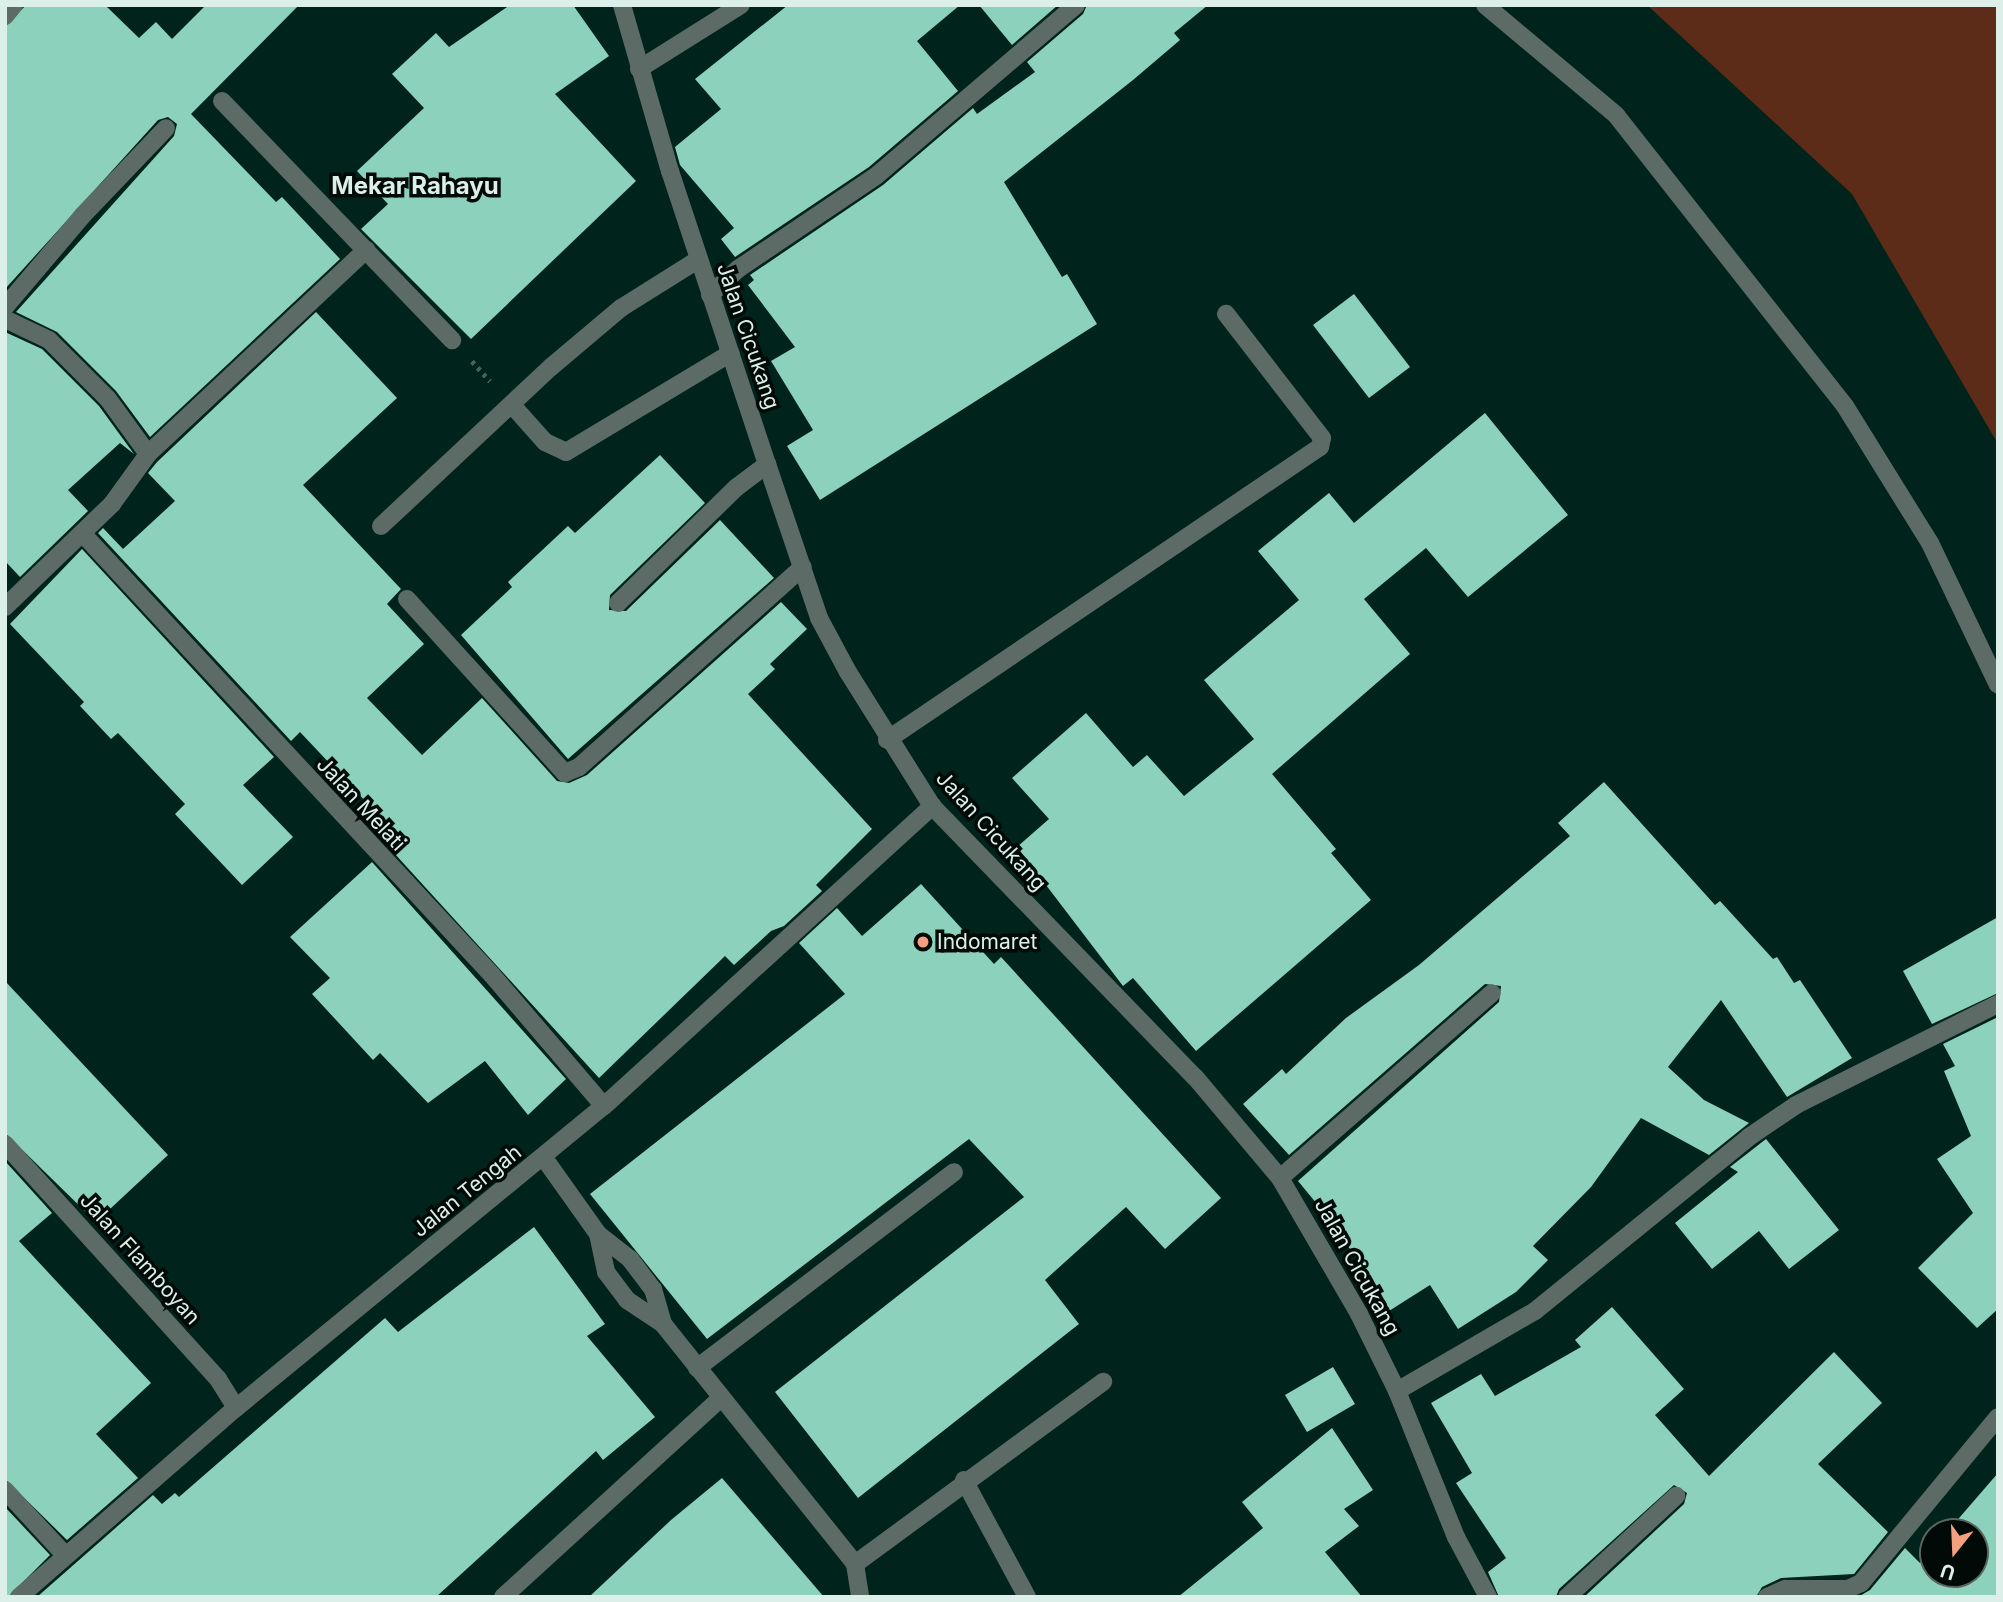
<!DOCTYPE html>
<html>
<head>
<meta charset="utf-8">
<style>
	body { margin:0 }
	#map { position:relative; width:2003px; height:1602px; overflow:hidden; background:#00231b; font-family:Inter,sans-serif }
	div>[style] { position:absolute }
	.water>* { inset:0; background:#5c2c18 }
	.building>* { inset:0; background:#8bd1bb }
	.path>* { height:4.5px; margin-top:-2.25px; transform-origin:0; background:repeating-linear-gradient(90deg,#45635c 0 3.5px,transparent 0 8.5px) }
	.minor>* { height:18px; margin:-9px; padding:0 9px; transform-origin:9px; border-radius:9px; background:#5c6b66 }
	.dots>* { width:19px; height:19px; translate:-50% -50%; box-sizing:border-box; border:4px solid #010a06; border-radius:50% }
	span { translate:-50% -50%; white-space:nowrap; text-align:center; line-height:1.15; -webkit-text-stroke:7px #010a06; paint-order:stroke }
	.street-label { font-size:21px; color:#dcefe8 }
	.poi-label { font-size:21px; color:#dcefe8 }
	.left { translate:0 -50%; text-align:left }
	.quarter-label { font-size:24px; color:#dcefe8; font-weight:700 }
	.frame { position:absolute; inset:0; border:7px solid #dcefe8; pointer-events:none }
	.north { position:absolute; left:1919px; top:1518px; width:70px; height:70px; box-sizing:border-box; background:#010a06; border:2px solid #596660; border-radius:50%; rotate:198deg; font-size:19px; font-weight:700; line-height:28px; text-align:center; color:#dcefe8 }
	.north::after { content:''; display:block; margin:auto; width:24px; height:32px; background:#f2a07f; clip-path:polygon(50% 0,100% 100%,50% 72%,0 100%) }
</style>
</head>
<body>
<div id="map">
	<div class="water">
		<i style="clip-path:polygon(1647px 5px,1998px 5px,1998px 444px,1852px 194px)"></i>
	</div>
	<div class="building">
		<i style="clip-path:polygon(26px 5px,105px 5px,139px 38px,156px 22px,172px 39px,206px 5px,299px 5px,191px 114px,276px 202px,282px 197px,340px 259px,150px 437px,116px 391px,57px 332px,16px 312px,174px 136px,177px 124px,168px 117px,158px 120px,5px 289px,5px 27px)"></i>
		<i style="clip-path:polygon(510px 5px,573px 5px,609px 56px,555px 94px,636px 181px,471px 339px,361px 229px,388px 204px,357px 171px,424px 108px,392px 74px,436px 33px,449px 47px)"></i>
		<i style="clip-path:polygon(788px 5px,960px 5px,917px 41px,958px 91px,869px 167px,735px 257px,721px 239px,734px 228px,680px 165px,675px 147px,721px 109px,695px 79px)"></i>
		<i style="clip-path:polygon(979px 5px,1058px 5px,1012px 45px)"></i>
		<i style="clip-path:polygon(1087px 5px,1208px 5px,1174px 33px,1180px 40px,1133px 80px,1004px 182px,1062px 277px,1067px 274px,1097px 324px,820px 500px,787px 446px,813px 430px,771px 361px,795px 347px,748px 285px,754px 280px,750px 275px,883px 185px,973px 108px,977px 114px,1035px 72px,1027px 62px,1083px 14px)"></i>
		<i style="clip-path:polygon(1354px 294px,1410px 367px,1369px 398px,1313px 325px)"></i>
		<i style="clip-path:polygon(316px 312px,397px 398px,303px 485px,401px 589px,387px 604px,424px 644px,367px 698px,422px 755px,482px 698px,557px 781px,569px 783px,587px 775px,781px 602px,807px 629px,770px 664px,775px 669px,748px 694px,872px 829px,816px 885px,822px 891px,784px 926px,771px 931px,734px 965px,725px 956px,599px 1078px,374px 831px,385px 822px,300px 732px,291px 741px,98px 533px,103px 528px,123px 549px,175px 501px,148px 473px,157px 462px)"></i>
		<i style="clip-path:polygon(5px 332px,42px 349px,99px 406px,134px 454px,120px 443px,68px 490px,88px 511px,20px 577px,5px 561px)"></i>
		<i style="clip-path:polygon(1485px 413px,1568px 515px,1468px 597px,1426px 548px,1364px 599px,1410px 654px,1272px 774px,1336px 849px,1331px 853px,1371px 900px,1196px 1051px,1133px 978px,1123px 986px,1017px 847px,1049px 819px,1012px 778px,1086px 713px,1133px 767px,1147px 755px,1184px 796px,1254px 739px,1204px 680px,1299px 600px,1258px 551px,1329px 493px,1354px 523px)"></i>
		<i style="clip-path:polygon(660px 455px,705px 503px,610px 595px,609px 610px,626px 611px,720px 520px,774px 578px,568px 759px,461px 635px,512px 587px,508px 582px,568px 526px,575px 533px)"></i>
		<i style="clip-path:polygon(82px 549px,274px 757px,243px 785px,293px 837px,242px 885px,175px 814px,185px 804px,118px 733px,111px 739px,80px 706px,84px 702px,10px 624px)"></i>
		<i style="clip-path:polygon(1604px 782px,1715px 905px,1720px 901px,1773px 959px,1777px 957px,1794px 983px,1800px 980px,1852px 1058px,1787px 1097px,1721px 1000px,1668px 1067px,1704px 1100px,1749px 1123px,1709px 1155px,1641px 1118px,1591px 1187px,1533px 1246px,1548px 1260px,1516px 1292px,1458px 1329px,1430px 1285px,1389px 1311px,1336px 1227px,1298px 1181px,1499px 1002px,1501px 986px,1485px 984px,1289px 1155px,1243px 1104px,1282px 1069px,1286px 1074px,1346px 1018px,1419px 965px,1570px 836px,1558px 823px)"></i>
		<i style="clip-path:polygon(372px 862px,566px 1079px,528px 1115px,485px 1061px,428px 1103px,380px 1053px,373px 1060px,312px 994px,330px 978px,290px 937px)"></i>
		<i style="clip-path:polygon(921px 884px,994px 964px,1001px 957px,1221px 1198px,1165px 1249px,1126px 1207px,1045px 1280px,1079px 1324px,858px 1498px,775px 1392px,1024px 1197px,969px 1139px,707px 1339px,590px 1194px,845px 994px,799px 943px,837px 908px,862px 936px)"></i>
		<i style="clip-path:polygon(1998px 917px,1998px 993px,1932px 1024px,1903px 971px)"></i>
		<i style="clip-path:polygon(5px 981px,168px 1155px,96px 1222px,5px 1133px)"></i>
		<i style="clip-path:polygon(1998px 1017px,1998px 1309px,1977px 1328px,1918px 1268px,1973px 1213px,1937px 1159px,1971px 1136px,1944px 1071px,1955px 1066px,1943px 1044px)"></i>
		<i style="clip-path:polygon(1766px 1139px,1839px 1230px,1789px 1269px,1759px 1231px,1712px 1269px,1675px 1223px,1738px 1172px,1730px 1167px)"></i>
		<i style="clip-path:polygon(5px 1161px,52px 1213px,19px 1241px,151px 1383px,96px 1434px,138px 1478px,67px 1540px,5px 1479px)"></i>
		<i style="clip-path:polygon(534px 1227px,605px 1324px,587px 1336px,655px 1417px,603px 1460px,596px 1451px,436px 1597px,37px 1597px,153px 1495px,162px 1504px,175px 1493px,179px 1497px,385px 1318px,398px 1332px)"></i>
		<i style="clip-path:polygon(1612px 1307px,1684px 1389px,1655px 1415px,1709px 1476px,1834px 1352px,1882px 1403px,1818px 1464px,1888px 1532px,1854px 1574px,1781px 1578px,1762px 1587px,1756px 1597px,1584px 1597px,1684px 1504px,1687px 1493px,1674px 1485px,1559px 1589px,1556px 1597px,1499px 1597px,1488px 1572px,1506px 1558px,1456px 1483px,1472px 1473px,1431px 1403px,1481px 1374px,1495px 1396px,1581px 1347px,1575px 1340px)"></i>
		<i style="clip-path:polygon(1333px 1367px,1355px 1404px,1307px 1432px,1285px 1395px)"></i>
		<i style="clip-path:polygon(1332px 1428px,1373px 1490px,1344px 1509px,1359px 1526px,1325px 1552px,1362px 1597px,1178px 1597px,1263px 1528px,1242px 1502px)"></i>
		<i style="clip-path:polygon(1998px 1473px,1998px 1597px,1858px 1597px,1870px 1590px,1905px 1548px,1920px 1563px,1933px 1549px,1933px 1574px,1975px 1574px,1975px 1532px,1947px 1532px)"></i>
		<i style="clip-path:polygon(722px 1478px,824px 1597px,589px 1597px,671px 1520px)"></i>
		<i style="clip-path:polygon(5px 1507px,50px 1555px,8px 1597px,5px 1597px)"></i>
	</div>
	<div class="path">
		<i style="left:472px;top:361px;width:27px;rotate:48deg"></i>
	</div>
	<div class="minor">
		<i style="left:622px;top:5px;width:173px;rotate:73.9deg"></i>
		<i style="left:670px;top:171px;width:309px;rotate:71.7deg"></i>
		<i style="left:767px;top:464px;width:163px;rotate:71.3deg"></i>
		<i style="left:819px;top:618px;width:61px;rotate:61.8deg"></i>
		<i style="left:848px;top:672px;width:158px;rotate:57.9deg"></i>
		<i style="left:932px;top:806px;width:378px;rotate:45.9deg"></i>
		<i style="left:1195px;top:1077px;width:132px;rotate:49.9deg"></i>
		<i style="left:1280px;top:1178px;width:157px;rotate:59.8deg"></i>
		<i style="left:1359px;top:1314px;width:86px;rotate:63.7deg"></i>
		<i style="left:1397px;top:1391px;width:157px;rotate:68deg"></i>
		<i style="left:1456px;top:1537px;width:68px;rotate:61.9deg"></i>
		<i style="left:1485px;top:5px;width:171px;rotate:40deg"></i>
		<i style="left:1616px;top:115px;width:370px;rotate:51.8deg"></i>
		<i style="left:1845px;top:406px;width:161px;rotate:58.2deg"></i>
		<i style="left:1930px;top:543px;width:157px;rotate:64.4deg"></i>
		<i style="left:5px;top:16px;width:14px;rotate:-51deg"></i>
		<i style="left:639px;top:69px;width:120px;rotate:-32.1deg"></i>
		<i style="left:222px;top:101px;width:332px;rotate:46.1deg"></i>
		<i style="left:710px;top:295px;width:38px;rotate:-43deg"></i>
		<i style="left:738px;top:269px;width:166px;rotate:-34deg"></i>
		<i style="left:876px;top:176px;width:263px;rotate:-40.5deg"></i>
		<i style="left:5px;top:307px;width:121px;rotate:-49.7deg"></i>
		<i style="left:83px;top:215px;width:120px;rotate:-46.3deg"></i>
		<i style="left:5px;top:319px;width:49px;rotate:25.5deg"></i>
		<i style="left:49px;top:340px;width:83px;rotate:45deg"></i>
		<i style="left:108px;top:399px;width:68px;rotate:54deg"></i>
		<i style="left:512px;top:405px;width:50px;rotate:48.3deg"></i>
		<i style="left:545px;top:442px;width:23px;rotate:25deg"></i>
		<i style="left:566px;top:452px;width:192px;rotate:-31deg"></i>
		<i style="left:381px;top:526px;width:233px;rotate:-43.1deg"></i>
		<i style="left:551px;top:367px;width:92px;rotate:-40.1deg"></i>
		<i style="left:621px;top:308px;width:92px;rotate:-32.1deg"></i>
		<i style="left:83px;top:534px;width:601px;rotate:47.16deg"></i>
		<i style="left:492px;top:975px;width:172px;rotate:49.5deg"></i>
		<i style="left:407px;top:599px;width:235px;rotate:47.8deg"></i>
		<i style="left:565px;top:773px;width:15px;rotate:-23deg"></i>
		<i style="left:579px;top:767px;width:300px;rotate:-41.8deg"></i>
		<i style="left:618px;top:603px;width:166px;rotate:-44.3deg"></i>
		<i style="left:737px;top:487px;width:38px;rotate:-37deg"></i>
		<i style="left:5px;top:607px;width:149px;rotate:-43.9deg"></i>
		<i style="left:112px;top:504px;width:62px;rotate:-54.2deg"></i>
		<i style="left:148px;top:454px;width:299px;rotate:-43.1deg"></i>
		<i style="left:887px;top:740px;width:523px;rotate:-34.09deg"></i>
		<i style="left:1320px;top:447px;width:9px;rotate:-77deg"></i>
		<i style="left:1322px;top:438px;width:157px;rotate:-127.7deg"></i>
		<i style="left:5px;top:1144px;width:317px;rotate:47.8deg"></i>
		<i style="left:218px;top:1379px;width:34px;rotate:58deg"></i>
		<i style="left:544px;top:1158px;width:93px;rotate:54.6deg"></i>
		<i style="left:598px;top:1234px;width:41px;rotate:38deg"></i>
		<i style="left:630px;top:1259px;width:38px;rotate:53deg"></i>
		<i style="left:653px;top:1289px;width:36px;rotate:74deg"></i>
		<i style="left:1280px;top:1178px;width:281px;rotate:-41.1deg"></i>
		<i style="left:598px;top:1234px;width:39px;rotate:78deg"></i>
		<i style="left:606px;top:1272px;width:35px;rotate:53deg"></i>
		<i style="left:627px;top:1300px;width:43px;rotate:33.7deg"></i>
		<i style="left:663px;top:1324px;width:307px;rotate:51.3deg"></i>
		<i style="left:855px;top:1564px;width:33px;rotate:81deg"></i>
		<i style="left:697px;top:1368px;width:323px;rotate:-37.3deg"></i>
		<i style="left:1397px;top:1391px;width:160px;rotate:-30.1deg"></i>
		<i style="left:1535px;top:1311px;width:276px;rotate:-39.1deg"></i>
		<i style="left:1749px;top:1137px;width:57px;rotate:-34.2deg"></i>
		<i style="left:1796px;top:1105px;width:226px;rotate:-26.6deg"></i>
		<i style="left:964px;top:1480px;width:133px;rotate:61.7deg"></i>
		<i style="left:5px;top:1490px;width:88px;rotate:47.3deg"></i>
		<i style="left:855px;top:1564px;width:308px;rotate:-36.3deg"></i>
		<i style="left:19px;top:1597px;width:288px;rotate:-41.1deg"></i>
		<i style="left:236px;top:1408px;width:476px;rotate:-39.4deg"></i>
		<i style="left:604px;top:1106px;width:445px;rotate:-42.4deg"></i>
		<i style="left:503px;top:1597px;width:295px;rotate:-42.4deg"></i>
		<i style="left:1567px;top:1597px;width:149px;rotate:-42.8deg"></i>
		<i style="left:1767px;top:1597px;width:20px;rotate:-24deg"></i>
		<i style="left:1785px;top:1589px;width:63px"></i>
		<i style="left:1848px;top:1589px;width:14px;rotate:-25deg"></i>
		<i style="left:1861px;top:1583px;width:215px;rotate:-50.5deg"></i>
	</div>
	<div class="dots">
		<i style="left:923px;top:942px;background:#f2a07f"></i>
	</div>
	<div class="street-label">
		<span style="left:748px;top:336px;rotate:71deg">Jalan Cicukang</span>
		<span style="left:361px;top:804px;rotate:47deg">Jalan Melati</span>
		<span style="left:991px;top:831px;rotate:48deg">Jalan Cicukang</span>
		<span style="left:467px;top:1191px;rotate:-39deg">Jalan Tengah</span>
		<span style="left:140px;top:1259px;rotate:48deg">Jalan Flamboyan</span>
		<span style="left:1357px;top:1267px;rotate:61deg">Jalan Cicukang</span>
	</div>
	<div class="poi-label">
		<span class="left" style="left:937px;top:942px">Indomaret</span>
	</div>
	<div class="quarter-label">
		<span style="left:415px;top:186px">Mekar Rahayu</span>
	</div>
	<div class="frame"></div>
	<div class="north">U</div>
</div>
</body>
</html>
